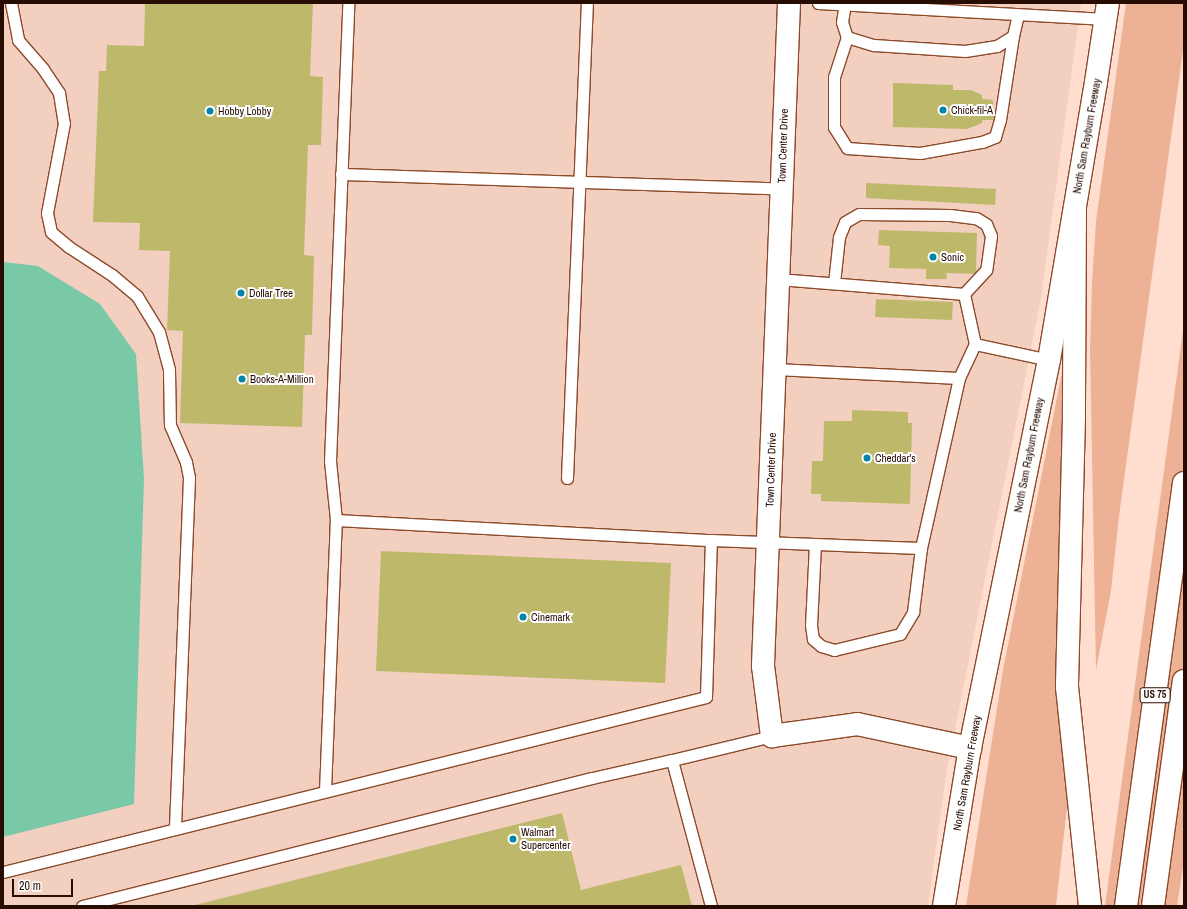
<!DOCTYPE html>
<html>
<head>
<meta charset="utf-8">
<style>
	body { margin:0 }
	#map { position:relative; width:1187px; height:909px; overflow:hidden; background:#ffded0; font-family:"Archivo Narrow",sans-serif }
	div>[style] { position:absolute }
	.built>* { inset:0; background:#f2cfbf }
	.green>* { inset:0; background:#edb196 }
	.water>* { inset:0; background:#79c9a7 }
	.building>* { inset:0; background:#beb96a }
	.roads { filter:drop-shadow(1px 0 #8d4a2a) drop-shadow(-1px 0 #8d4a2a) drop-shadow(0 1px #8d4a2a) drop-shadow(0 -1px #8d4a2a) }
	.lane>* { height:11px; margin:-5.5px; padding:0 5.5px; transform-origin:5.5px; border-radius:5.5px; background:#fff }
	.street>* { height:22px; margin:-11px; padding:0 11px; transform-origin:11px; border-radius:11px; background:#fff }
	.secondary>* { height:22px; margin:-11px; padding:0 11px; transform-origin:11px; border-radius:11px; background:#fff }
	.highway>* { height:22px; margin:-11px; padding:0 11px; transform-origin:11px; border-radius:11px; background:#fff }
	.dots>* { width:11px; height:11px; translate:-50% -50%; box-sizing:border-box; border:2px solid #fff; border-radius:50% }
	span { translate:-50% -50%; white-space:nowrap; text-align:center; line-height:1.15; -webkit-text-stroke:4px #fff; paint-order:stroke }
	.shield-label span { padding:1px 3px; background:#fff; border:1px solid; border-radius:3px; -webkit-text-stroke-width:0 }
	.shield-label { font-size:10px; color:#270c02; font-weight:700 }
	.poi-label { font-size:11px; color:#270c02 }
	.left { translate:0 -50%; text-align:left }
	.street-label { font-size:11px; color:#270c02 }
	.frame { position:absolute; inset:0; border:4px solid #270c02; pointer-events:none }
	.scale { position:absolute; left:12px; top:879px; width:61px; height:18px; box-sizing:border-box; border:2px solid #270c02; border-top:0; padding-left:5px; font-size:12px; line-height:14px; white-space:nowrap; color:#270c02; -webkit-text-stroke:3px #fff; paint-order:stroke }
</style>
</head>
<body>
<div id="map">
	<div class="built">
		<i style="clip-path:polygon(3px 3px,1081px 3px,1041px 298px,946px 775px,928px 906px,3px 906px)"></i>
	</div>
	<div class="green">
		<i style="clip-path:polygon(1126px 3px,1184px 3px,1184px 43px,1119px 516px,1111px 591px,1096px 670px,1090px 348px,1092px 283px,1096px 221px)"></i>
		<i style="clip-path:polygon(1184px 323px,1184px 861px,1177px 906px,1105px 906px)"></i>
		<i style="clip-path:polygon(1064px 362px,1072px 762px,1056px 906px,966px 906px,1003px 670px)"></i>
	</div>
	<div class="water">
		<i style="clip-path:polygon(3px 262px,38px 266px,100px 304px,136px 354px,144px 479px,134px 804px,3px 837px)"></i>
	</div>
	<div class="building">
		<i style="clip-path:polygon(145px 3px,313px 3px,310px 76px,323px 77px,321px 145px,308px 145px,304px 255px,314px 256px,312px 335px,305px 335px,302px 427px,180px 423px,183px 331px,167px 330px,170px 251px,139px 250px,140px 223px,93px 222px,99px 71px,106px 71px,107px 45px,144px 46px)"></i>
		<i style="clip-path:polygon(893px 83px,953px 85px,953px 90px,971px 90px,982px 95px,982px 99px,993px 100px,994px 120px,982px 120px,982px 123px,967px 129px,893px 127px)"></i>
		<i style="clip-path:polygon(866px 183px,996px 189px,995px 205px,866px 198px)"></i>
		<i style="clip-path:polygon(879px 230px,977px 233px,976px 274px,946px 273px,947px 279px,926px 279px,926px 269px,889px 268px,890px 246px,878px 245px)"></i>
		<i style="clip-path:polygon(876px 299px,953px 302px,952px 320px,875px 317px)"></i>
		<i style="clip-path:polygon(852px 410px,908px 412px,908px 423px,912px 423px,910px 504px,821px 501px,821px 494px,811px 494px,812px 461px,823px 461px,824px 421px,852px 421px)"></i>
		<i style="clip-path:polygon(381px 551px,671px 563px,665px 683px,376px 671px)"></i>
		<i style="clip-path:polygon(562px 813px,581px 890px,681px 865px,692px 906px,191px 906px)"></i>
	</div>
	<div class="roads">
		<div class="lane">
			<i style="left:11px;top:3px;width:38px;rotate:79deg"></i>
			<i style="left:18px;top:40px;width:38px;rotate:49deg"></i>
			<i style="left:43px;top:69px;width:29px;rotate:56deg"></i>
			<i style="left:59px;top:93px;width:30px;rotate:81deg"></i>
			<i style="left:64px;top:123px;width:92px;rotate:100.7deg"></i>
			<i style="left:47px;top:213px;width:19px;rotate:78deg"></i>
			<i style="left:51px;top:232px;width:23px;rotate:40deg"></i>
			<i style="left:69px;top:247px;width:51px;rotate:33.1deg"></i>
			<i style="left:112px;top:275px;width:33px;rotate:40deg"></i>
			<i style="left:137px;top:296px;width:42px;rotate:58.6deg"></i>
			<i style="left:159px;top:332px;width:39px;rotate:75deg"></i>
			<i style="left:169px;top:370px;width:55px;rotate:89deg"></i>
			<i style="left:170px;top:425px;width:40px;rotate:66.6deg"></i>
			<i style="left:186px;top:462px;width:16px;rotate:79deg"></i>
			<i style="left:189px;top:478px;width:351px;rotate:92.3deg"></i>
			<i style="left:818px;top:3px;width:288px;rotate:3.2deg"></i>
			<i style="left:845px;top:3px;width:19px;rotate:99deg"></i>
			<i style="left:842px;top:22px;width:16px;rotate:72deg"></i>
			<i style="left:847px;top:37px;width:42px;rotate:108deg"></i>
			<i style="left:834px;top:77px;width:50px;rotate:90deg"></i>
			<i style="left:834px;top:127px;width:25px;rotate:58deg"></i>
			<i style="left:847px;top:148px;width:73px;rotate:3.9deg"></i>
			<i style="left:920px;top:153px;width:63px;rotate:-10.1deg"></i>
			<i style="left:982px;top:142px;width:14px;rotate:-21deg"></i>
			<i style="left:995px;top:137px;width:18px;rotate:-74deg"></i>
			<i style="left:1000px;top:120px;width:85px;rotate:-81.2deg"></i>
			<i style="left:847px;top:37px;width:28px;rotate:17deg"></i>
			<i style="left:874px;top:45px;width:91px;rotate:3.8deg"></i>
			<i style="left:965px;top:51px;width:32px;rotate:-9deg"></i>
			<i style="left:997px;top:46px;width:19px;rotate:-32deg"></i>
			<i style="left:1013px;top:36px;width:22px;rotate:-77deg"></i>
			<i style="left:341px;top:174px;width:441px;rotate:1.9deg"></i>
			<i style="left:778px;top:279px;width:187px;rotate:4.6deg"></i>
			<i style="left:964px;top:294px;width:51px;rotate:77.6deg"></i>
			<i style="left:834px;top:283px;width:46px;rotate:-83.8deg"></i>
			<i style="left:839px;top:237px;width:16px;rotate:-68deg"></i>
			<i style="left:845px;top:222px;width:16px;rotate:-30deg"></i>
			<i style="left:859px;top:214px;width:91px;rotate:0.6deg"></i>
			<i style="left:950px;top:215px;width:26px;rotate:7deg"></i>
			<i style="left:976px;top:218px;width:12px;rotate:31deg"></i>
			<i style="left:986px;top:224px;width:13px;rotate:67deg"></i>
			<i style="left:991px;top:236px;width:34px;rotate:98deg"></i>
			<i style="left:986px;top:270px;width:33px;rotate:133deg"></i>
			<i style="left:775px;top:369px;width:184px;rotate:2.8deg"></i>
			<i style="left:567px;top:478px;width:475px;rotate:-87.6deg"></i>
			<i style="left:336px;top:520px;width:376px;rotate:3.1deg"></i>
			<i style="left:711px;top:540px;width:210px;rotate:2.2deg"></i>
			<i style="left:921px;top:548px;width:174px;rotate:-77.4deg"></i>
			<i style="left:959px;top:378px;width:38px;rotate:-65deg"></i>
			<i style="left:975px;top:344px;width:76px;rotate:12.2deg"></i>
			<i style="left:815px;top:544px;width:81px;rotate:92.8deg"></i>
			<i style="left:811px;top:625px;width:14px;rotate:82deg"></i>
			<i style="left:813px;top:639px;width:11px;rotate:41deg"></i>
			<i style="left:821px;top:646px;width:14px;rotate:17deg"></i>
			<i style="left:834px;top:650px;width:68px;rotate:-13.6deg"></i>
			<i style="left:900px;top:634px;width:26px;rotate:-59deg"></i>
			<i style="left:913px;top:612px;width:64px;rotate:-82.9deg"></i>
			<i style="left:325px;top:791px;width:271px;rotate:-87.7deg"></i>
			<i style="left:336px;top:520px;width:59px;rotate:-95.8deg"></i>
			<i style="left:330px;top:461px;width:458px;rotate:-87.7deg"></i>
			<i style="left:3px;top:872px;width:724px;rotate:-13.98deg"></i>
			<i style="left:706px;top:697px;width:157px;rotate:-88.2deg"></i>
			<i style="left:82px;top:906px;width:526px;rotate:-14.09deg"></i>
			<i style="left:592px;top:778px;width:82px;rotate:-12.7deg"></i>
			<i style="left:711px;top:906px;width:151px;rotate:-105deg"></i>
			<i style="left:672px;top:760px;width:103px;rotate:-13.5deg"></i>
		</div>
		<div class="street">
			<i style="left:789px;top:3px;width:664px;rotate:92.25deg"></i>
			<i style="left:763px;top:666px;width:71px;rotate:82.7deg"></i>
			<i style="left:772px;top:736px;width:86px;rotate:-8deg"></i>
			<i style="left:857px;top:724px;width:116px;rotate:12deg"></i>
		</div>
		<div class="secondary">
			<i style="left:944px;top:906px;width:160px;rotate:-80.7deg"></i>
			<i style="left:970px;top:748px;width:396px;rotate:-78.5deg"></i>
			<i style="left:1049px;top:360px;width:282px;rotate:-80.4deg"></i>
			<i style="left:1096px;top:82px;width:80px;rotate:-81.4deg"></i>
		</div>
		<div class="highway">
			<i style="left:1075px;top:208px;width:209px;rotate:90.3deg"></i>
			<i style="left:1074px;top:417px;width:270px;rotate:91.5deg"></i>
			<i style="left:1067px;top:687px;width:220px;rotate:84deg"></i>
			<i style="left:1126px;top:906px;width:427px;rotate:-82.2deg"></i>
			<i style="left:1153px;top:906px;width:227px;rotate:-82.2deg"></i>
		</div>
	</div>
	<div class="dots">
		<i style="left:943px;top:110px;background:#0385a8"></i>
		<i style="left:210px;top:111px;background:#0385a8"></i>
		<i style="left:933px;top:257px;background:#0385a8"></i>
		<i style="left:241px;top:293px;background:#0385a8"></i>
		<i style="left:242px;top:379px;background:#0385a8"></i>
		<i style="left:867px;top:458px;background:#0385a8"></i>
		<i style="left:523px;top:617px;background:#0385a8"></i>
		<i style="left:513px;top:839px;background:#0385a8"></i>
	</div>
	<div class="shield-label">
		<span style="left:1155px;top:695px">US 75</span>
	</div>
	<div class="poi-label">
		<span class="left" style="left:951px;top:110px">Chick-fil-A</span>
		<span class="left" style="left:218px;top:111px">Hobby Lobby</span>
		<span class="left" style="left:941px;top:257px">Sonic</span>
		<span class="left" style="left:249px;top:293px">Dollar Tree</span>
		<span class="left" style="left:250px;top:379px">Books-A-Million</span>
		<span class="left" style="left:875px;top:458px">Cheddar's</span>
		<span class="left" style="left:531px;top:617px">Cinemark</span>
		<span class="left" style="left:521px;top:839px">Walmart<br>Supercenter</span>
	</div>
	<div class="street-label">
		<span style="left:1087px;top:136px;rotate:-80deg">North Sam Rayburn Freeway</span>
		<span style="left:783px;top:146px;rotate:-88deg">Town Center Drive</span>
		<span style="left:1029px;top:455px;rotate:-79deg">North Sam Rayburn Freeway</span>
		<span style="left:771px;top:470px;rotate:-88deg">Town Center Drive</span>
		<span style="left:967px;top:773px;rotate:-80deg">North Sam Rayburn Freeway</span>
	</div>
	<div class="frame"></div>
	<div class="scale">20 m</div>
</div>
</body>
</html>
